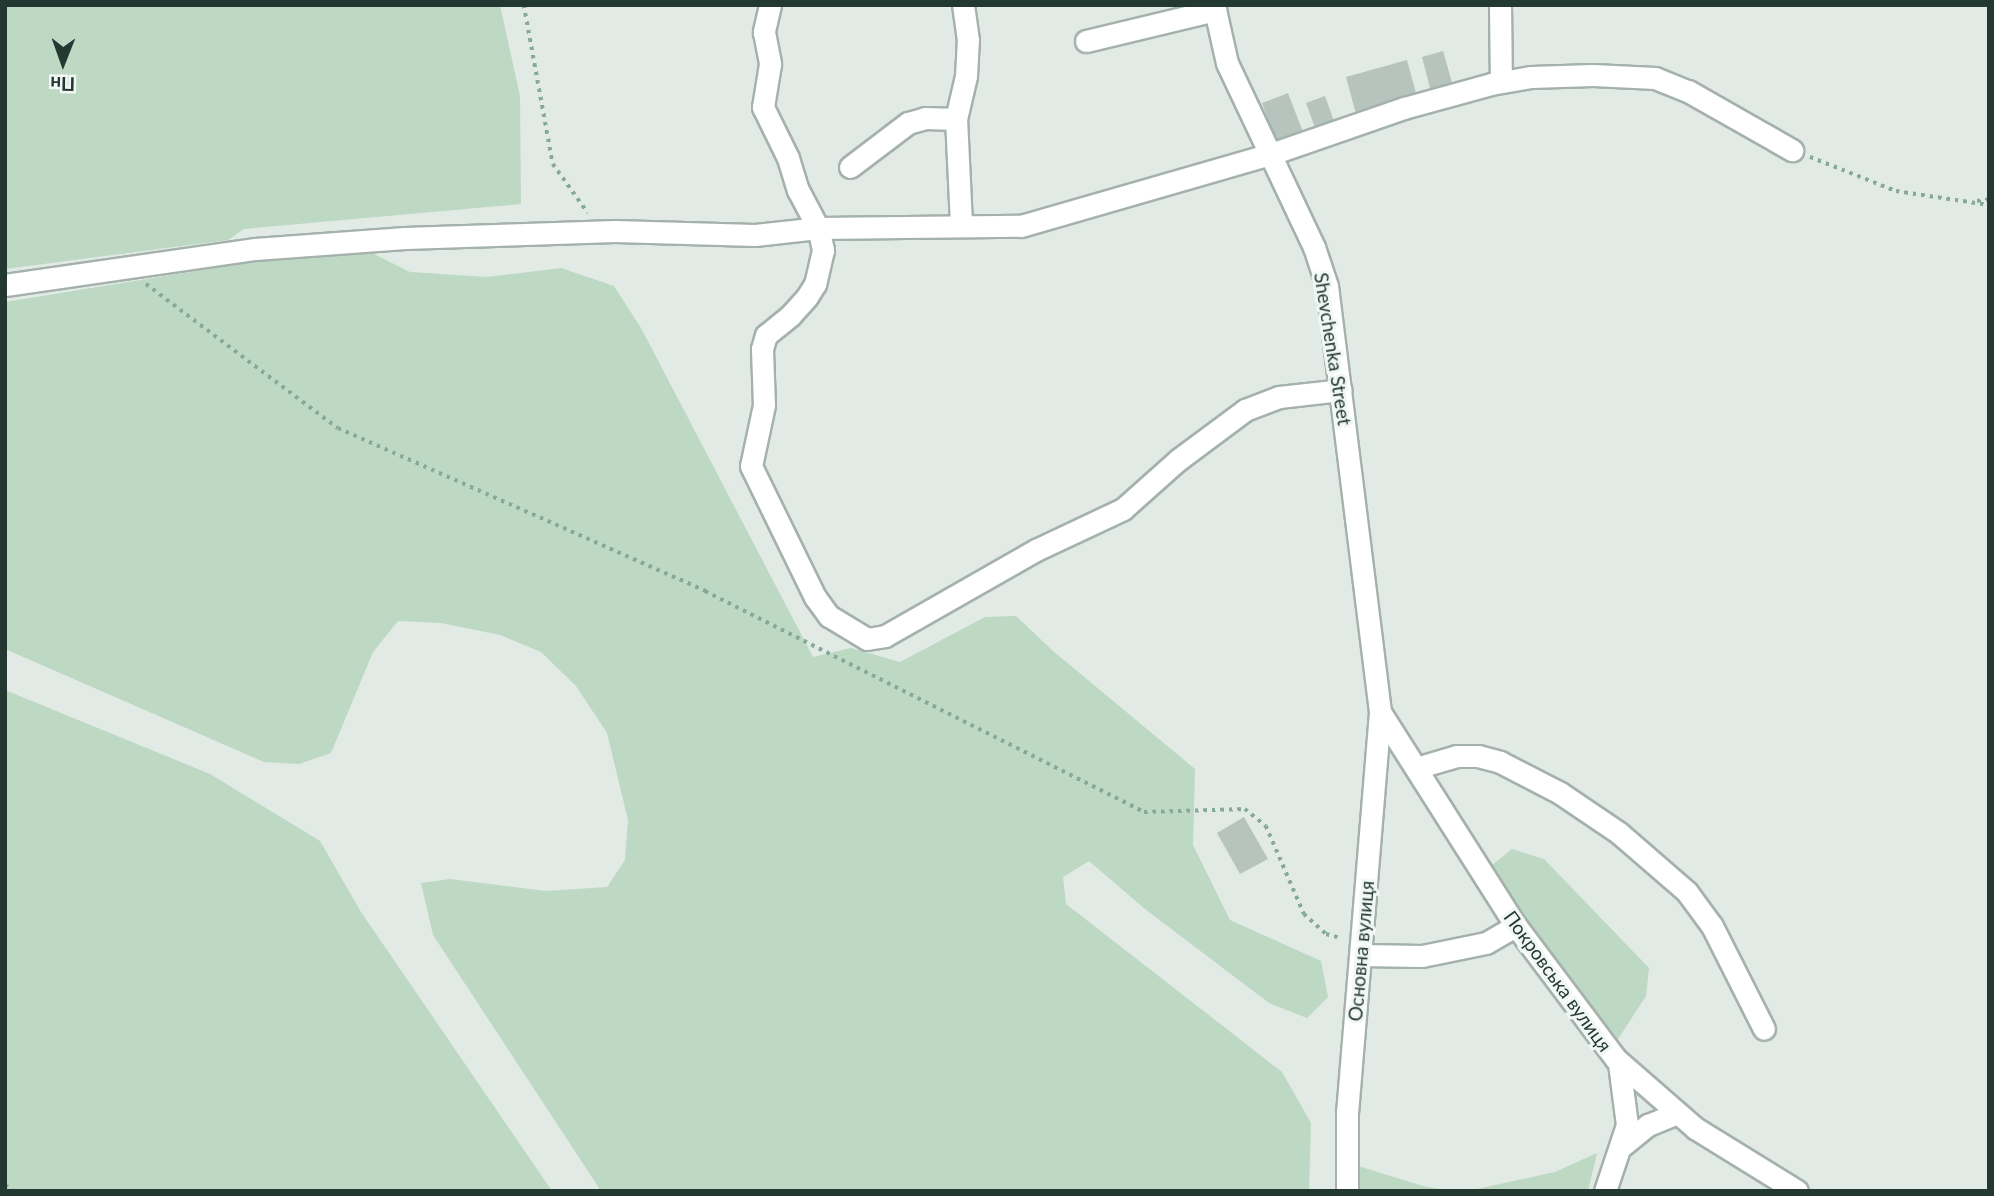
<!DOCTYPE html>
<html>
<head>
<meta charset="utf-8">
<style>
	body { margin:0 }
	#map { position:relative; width:1994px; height:1196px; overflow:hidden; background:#e1eae5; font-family:Lato,sans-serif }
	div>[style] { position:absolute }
	.green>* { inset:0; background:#bdd8c3 }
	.building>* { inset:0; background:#b7c4be }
	.path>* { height:3.5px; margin-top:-1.75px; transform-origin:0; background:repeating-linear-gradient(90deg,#86a99c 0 3.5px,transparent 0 8.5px) }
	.roads { filter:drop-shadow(2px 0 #a5b1ac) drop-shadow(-2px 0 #a5b1ac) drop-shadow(0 2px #a5b1ac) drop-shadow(0 -2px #a5b1ac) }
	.minor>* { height:21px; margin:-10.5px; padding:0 10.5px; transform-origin:10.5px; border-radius:10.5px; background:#fff }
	span { translate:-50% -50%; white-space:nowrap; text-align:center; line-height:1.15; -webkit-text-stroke:6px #f1f7f4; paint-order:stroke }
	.street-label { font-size:19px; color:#243832 }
	.frame { position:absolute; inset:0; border:7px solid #243832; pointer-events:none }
	.north { position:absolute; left:28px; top:28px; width:70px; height:70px; -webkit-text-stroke:5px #f1f7f4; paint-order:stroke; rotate:181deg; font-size:19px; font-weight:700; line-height:28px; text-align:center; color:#243832 }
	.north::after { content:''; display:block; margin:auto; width:24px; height:32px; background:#243832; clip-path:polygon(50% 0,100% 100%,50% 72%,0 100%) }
</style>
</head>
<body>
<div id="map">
	<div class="green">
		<i style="clip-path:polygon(5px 5px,500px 5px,520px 96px,521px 204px,244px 229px,228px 240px,5px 269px)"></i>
		<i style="clip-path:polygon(319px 251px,372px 253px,410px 272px,487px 277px,561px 268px,614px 286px,641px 328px,813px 657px,851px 648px,900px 662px,985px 617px,1016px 616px,1053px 651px,1195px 769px,1193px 845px,1230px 920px,1321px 961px,1328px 997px,1307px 1018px,1269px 1003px,1145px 909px,1089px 861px,1063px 877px,1066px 904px,1282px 1072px,1311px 1123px,1309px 1191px,601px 1191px,433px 935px,421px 883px,450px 879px,546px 891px,607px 887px,625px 860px,628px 820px,607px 733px,576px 686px,541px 652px,500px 635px,441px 623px,398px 621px,373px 652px,331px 753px,299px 764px,264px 762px,5px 649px,5px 302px)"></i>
		<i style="clip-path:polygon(5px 690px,210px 774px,320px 841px,361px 912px,552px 1191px,5px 1191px)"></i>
		<i style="clip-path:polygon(1512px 849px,1544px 859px,1649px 968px,1646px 996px,1618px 1039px,1552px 958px,1491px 866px)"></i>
		<i style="clip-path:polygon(1597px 1153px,1588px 1191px,1468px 1191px,1555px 1172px)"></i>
		<i style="clip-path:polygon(1355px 1165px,1423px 1186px,1450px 1191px,1357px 1191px)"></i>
	</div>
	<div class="building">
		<i style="clip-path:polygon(1443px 51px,1453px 86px,1431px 92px,1422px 57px)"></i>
		<i style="clip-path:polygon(1407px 60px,1417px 97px,1356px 114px,1346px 77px)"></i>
		<i style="clip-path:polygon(1288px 93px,1303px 132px,1276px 142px,1262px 103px)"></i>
		<i style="clip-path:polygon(1325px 96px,1334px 121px,1315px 128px,1306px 103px)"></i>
		<i style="clip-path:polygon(1244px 817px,1268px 859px,1240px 874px,1217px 833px)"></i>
	</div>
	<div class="path">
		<i style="left:524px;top:5px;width:162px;rotate:79.7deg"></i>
		<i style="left:553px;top:164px;width:60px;rotate:54.5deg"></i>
		<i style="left:1810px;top:157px;width:92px;rotate:21.6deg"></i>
		<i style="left:1896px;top:191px;width:94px;rotate:8.6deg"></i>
		<i style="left:1977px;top:201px;width:12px;rotate:-9deg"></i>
		<i style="left:146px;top:284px;width:240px;rotate:36.9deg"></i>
		<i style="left:338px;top:428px;width:402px;rotate:23.9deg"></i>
		<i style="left:705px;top:591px;width:491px;rotate:26.7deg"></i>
		<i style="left:1144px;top:812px;width:101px;rotate:-1.7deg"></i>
		<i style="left:1245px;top:809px;width:27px;rotate:39deg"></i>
		<i style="left:1266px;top:826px;width:96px;rotate:66.6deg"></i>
		<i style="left:1304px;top:914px;width:30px;rotate:42deg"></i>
		<i style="left:1326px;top:934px;width:16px;rotate:15deg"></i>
		<i style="left:5px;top:1185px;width:11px;rotate:34deg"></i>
	</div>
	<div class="roads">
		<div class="minor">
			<i style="left:770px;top:5px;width:28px;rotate:103deg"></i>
			<i style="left:764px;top:32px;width:33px;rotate:79deg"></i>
			<i style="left:770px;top:64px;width:44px;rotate:99.2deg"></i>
			<i style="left:763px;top:107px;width:57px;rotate:63.9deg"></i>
			<i style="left:788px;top:158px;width:34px;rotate:73deg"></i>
			<i style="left:798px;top:190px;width:43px;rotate:62.2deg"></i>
			<i style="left:818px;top:228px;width:23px;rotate:77deg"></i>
			<i style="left:823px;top:250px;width:35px;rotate:103deg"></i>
			<i style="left:815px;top:284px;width:15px;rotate:122deg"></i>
			<i style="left:807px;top:297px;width:24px;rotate:132deg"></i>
			<i style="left:791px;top:315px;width:32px;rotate:141deg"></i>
			<i style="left:766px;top:335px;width:15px;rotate:106deg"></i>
			<i style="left:762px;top:349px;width:56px;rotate:88deg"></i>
			<i style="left:764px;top:405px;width:62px;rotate:102deg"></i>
			<i style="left:751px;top:466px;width:146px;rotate:64deg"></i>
			<i style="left:815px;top:597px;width:24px;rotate:54deg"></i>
			<i style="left:829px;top:616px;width:44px;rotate:31.2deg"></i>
			<i style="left:867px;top:639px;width:18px;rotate:-9deg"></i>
			<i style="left:885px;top:636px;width:174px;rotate:-29.7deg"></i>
			<i style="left:1036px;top:550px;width:96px;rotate:-25.2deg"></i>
			<i style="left:1123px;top:509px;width:74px;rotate:-41.7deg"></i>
			<i style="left:1178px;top:460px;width:84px;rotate:-36.7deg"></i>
			<i style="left:1245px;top:410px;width:36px;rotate:-21deg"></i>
			<i style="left:1279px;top:397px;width:62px;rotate:-6.4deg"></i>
			<i style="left:1214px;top:5px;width:59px;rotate:77.4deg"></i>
			<i style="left:1227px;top:63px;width:204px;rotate:64.7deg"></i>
			<i style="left:1314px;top:247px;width:41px;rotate:71.6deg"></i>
			<i style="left:1327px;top:286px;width:429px;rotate:82.9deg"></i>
			<i style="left:1380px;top:712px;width:400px;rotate:94.7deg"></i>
			<i style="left:1347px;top:1111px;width:80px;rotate:90deg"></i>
			<i style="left:1500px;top:5px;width:77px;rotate:89.3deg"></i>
			<i style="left:1086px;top:41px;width:133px;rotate:-13.5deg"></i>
			<i style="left:850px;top:167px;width:73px;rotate:-37.2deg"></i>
			<i style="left:908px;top:123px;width:18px;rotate:-16deg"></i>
			<i style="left:925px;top:118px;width:31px;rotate:2deg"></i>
			<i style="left:961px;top:224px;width:105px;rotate:-92.7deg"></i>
			<i style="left:956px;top:119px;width:44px;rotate:-76.9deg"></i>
			<i style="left:966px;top:76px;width:36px;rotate:-87deg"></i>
			<i style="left:968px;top:40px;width:35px;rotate:-98deg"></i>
			<i style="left:5px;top:285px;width:253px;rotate:-8.2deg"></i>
			<i style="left:255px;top:249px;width:150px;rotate:-4.2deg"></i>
			<i style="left:405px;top:238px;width:210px;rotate:-1.9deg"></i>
			<i style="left:615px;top:231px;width:140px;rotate:1.6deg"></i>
			<i style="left:755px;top:235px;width:63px;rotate:-6.3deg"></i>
			<i style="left:818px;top:228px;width:203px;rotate:-0.6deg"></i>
			<i style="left:1021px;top:226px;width:260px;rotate:-16.1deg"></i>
			<i style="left:1271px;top:154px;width:141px;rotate:-19.1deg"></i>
			<i style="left:1404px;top:108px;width:90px;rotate:-15.4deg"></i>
			<i style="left:1491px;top:84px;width:41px;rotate:-9.9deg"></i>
			<i style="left:1531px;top:77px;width:62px;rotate:-1.8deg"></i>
			<i style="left:1593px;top:75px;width:62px;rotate:2.8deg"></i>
			<i style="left:1655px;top:78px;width:35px;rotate:22deg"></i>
			<i style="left:1688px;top:91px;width:120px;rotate:29.6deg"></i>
			<i style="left:1380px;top:712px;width:254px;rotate:57.6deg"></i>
			<i style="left:1516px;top:926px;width:166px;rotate:53.1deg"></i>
			<i style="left:1616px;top:1059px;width:105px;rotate:41.1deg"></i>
			<i style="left:1695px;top:1128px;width:120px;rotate:31.7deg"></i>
			<i style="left:1416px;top:768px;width:43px;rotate:-16.3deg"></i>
			<i style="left:1457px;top:756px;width:21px"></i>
			<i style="left:1478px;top:756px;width:23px;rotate:15deg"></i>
			<i style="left:1500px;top:762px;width:68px;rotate:27.3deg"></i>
			<i style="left:1560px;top:793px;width:71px;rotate:34.1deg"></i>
			<i style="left:1619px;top:833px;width:90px;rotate:40.9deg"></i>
			<i style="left:1687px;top:892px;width:42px;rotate:53.7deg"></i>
			<i style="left:1712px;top:926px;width:115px;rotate:63.2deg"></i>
			<i style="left:1360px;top:955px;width:62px;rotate:0.9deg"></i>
			<i style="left:1422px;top:956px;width:65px;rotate:-11.5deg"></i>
			<i style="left:1486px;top:943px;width:34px;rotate:-30deg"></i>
			<i style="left:1623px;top:1145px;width:32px;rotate:-39deg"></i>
			<i style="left:1648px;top:1125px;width:31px;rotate:-22deg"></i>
			<i style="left:1605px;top:1191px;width:70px;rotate:-71.6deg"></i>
			<i style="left:1627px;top:1125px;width:63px;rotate:-97.4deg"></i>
		</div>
	</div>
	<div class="street-label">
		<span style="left:1333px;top:349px;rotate:81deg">Shevchenka Street</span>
		<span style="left:1361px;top:951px;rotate:-85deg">Основна вулиця</span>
		<span style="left:1558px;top:981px;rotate:54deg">Покровська вулиця</span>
	</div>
	<div class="frame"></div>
	<div class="north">Пн</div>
</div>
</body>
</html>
